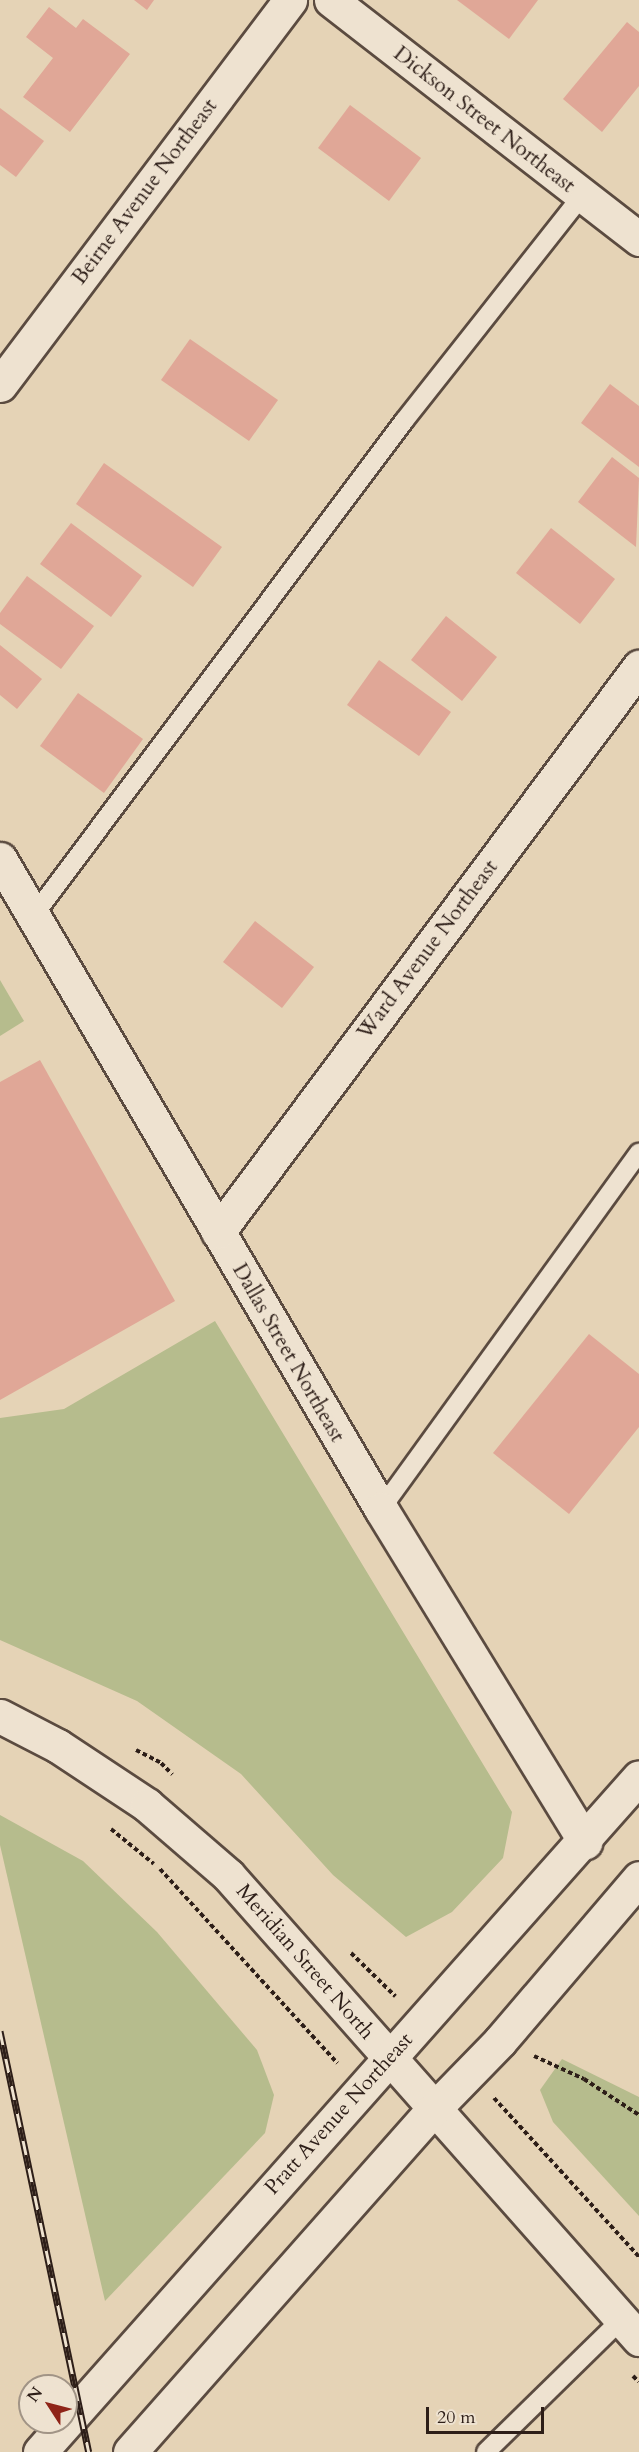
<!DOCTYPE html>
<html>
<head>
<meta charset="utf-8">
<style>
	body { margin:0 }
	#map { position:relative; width:639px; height:2452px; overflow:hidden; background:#e5d3b6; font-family:Cardo,serif }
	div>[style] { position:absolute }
	.green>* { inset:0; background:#b6bc8d }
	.building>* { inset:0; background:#e0a797 }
	.path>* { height:4px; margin-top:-2px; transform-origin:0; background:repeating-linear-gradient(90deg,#2d1e18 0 4.5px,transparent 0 7.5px) }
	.roads { filter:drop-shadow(2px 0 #5b4b40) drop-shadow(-2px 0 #5b4b40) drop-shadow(0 2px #5b4b40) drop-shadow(0 -2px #5b4b40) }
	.lane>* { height:18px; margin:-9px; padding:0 9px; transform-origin:9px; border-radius:9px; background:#eee2d0 }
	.street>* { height:33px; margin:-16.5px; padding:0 16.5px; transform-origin:16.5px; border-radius:16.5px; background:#eee2d0 }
	.secondary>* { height:33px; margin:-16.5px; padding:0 16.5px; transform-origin:16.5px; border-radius:16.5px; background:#eee2d0 }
	.rail>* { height:7px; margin-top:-3.5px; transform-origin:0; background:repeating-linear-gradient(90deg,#eee2d0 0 14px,#2d1e18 0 28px); box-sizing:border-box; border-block:2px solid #2d1e18 }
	span { translate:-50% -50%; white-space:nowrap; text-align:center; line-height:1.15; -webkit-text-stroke:6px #eee2d0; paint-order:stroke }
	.street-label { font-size:21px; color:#2d1e18 }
	.north { position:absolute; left:18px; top:2374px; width:60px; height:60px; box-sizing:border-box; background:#eee2d0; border:2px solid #a19486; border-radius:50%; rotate:306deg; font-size:16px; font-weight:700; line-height:24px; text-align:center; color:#2d1e18 }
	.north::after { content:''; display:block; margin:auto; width:21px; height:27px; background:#8f2418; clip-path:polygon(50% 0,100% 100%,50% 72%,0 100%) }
	.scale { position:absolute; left:426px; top:2407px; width:118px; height:27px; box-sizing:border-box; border:3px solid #2d1e18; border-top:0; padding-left:8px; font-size:18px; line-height:21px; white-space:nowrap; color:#2d1e18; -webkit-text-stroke:4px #eee2d0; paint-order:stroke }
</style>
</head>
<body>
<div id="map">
	<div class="green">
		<i style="clip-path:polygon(0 980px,24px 1021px,0 1036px)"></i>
		<i style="clip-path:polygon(215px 1321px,512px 1812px,503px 1858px,452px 1912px,406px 1937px,333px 1875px,241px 1774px,137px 1701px,0 1640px,0 1418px,64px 1409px)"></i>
		<i style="clip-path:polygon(0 1815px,83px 1861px,157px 1932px,257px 2050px,274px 2095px,265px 2133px,105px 2301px,0 1845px)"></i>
		<i style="clip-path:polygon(562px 2059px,639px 2097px,639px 2216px,553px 2122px,540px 2090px)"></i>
	</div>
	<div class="building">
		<i style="clip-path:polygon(134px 0,154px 0,147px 10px)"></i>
		<i style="clip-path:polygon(457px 0,538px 0,509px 39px)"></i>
		<i style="clip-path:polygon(49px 7px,76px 28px,83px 19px,130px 54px,70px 132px,23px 97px,53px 58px,26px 37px)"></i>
		<i style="clip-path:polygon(627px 22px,639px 32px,639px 86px,602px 132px,563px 99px)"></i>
		<i style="clip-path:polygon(350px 105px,421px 158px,389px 201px,318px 148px)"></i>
		<i style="clip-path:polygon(0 108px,44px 141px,16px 177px,0 165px)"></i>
		<i style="clip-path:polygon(190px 339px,278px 400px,249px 441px,161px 380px)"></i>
		<i style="clip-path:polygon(610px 384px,639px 406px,639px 467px,581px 423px)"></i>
		<i style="clip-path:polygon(612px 457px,639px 478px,636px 547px,578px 502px)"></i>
		<i style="clip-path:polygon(104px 463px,222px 547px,193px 587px,76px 504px)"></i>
		<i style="clip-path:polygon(71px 523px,142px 576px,111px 617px,40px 564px)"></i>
		<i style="clip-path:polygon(551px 528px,615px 579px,580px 624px,516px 573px)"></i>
		<i style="clip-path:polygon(27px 576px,94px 626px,61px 669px,0 624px,0 613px)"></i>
		<i style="clip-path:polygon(446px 616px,497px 657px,462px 701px,411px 660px)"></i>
		<i style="clip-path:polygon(0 645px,42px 679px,17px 709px,0 695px)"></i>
		<i style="clip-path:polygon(379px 660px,451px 712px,419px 756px,347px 705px)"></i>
		<i style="clip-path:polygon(78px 693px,143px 739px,104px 793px,40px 746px)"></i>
		<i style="clip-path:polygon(255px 921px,314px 967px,282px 1008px,223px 962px)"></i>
		<i style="clip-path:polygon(40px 1060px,175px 1301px,0 1400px,0 1082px)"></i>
		<i style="clip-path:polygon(589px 1334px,639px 1374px,639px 1427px,569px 1514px,493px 1453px)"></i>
	</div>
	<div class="path">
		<i style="left:136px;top:1750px;width:28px;rotate:27deg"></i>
		<i style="left:161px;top:1763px;width:16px;rotate:45deg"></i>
		<i style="left:111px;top:1829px;width:55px;rotate:39.1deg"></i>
		<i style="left:160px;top:1869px;width:263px;rotate:47.6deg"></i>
		<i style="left:351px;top:1953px;width:62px;rotate:44.3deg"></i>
		<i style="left:534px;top:2056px;width:55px;rotate:24.7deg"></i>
		<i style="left:584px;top:2079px;width:66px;rotate:33.2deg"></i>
		<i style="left:494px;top:2098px;width:215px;rotate:47.6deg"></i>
		<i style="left:633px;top:2376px;width:8px;rotate:45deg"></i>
	</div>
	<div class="roads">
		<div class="lane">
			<i style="left:34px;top:915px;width:617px;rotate:-53.17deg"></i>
			<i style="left:404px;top:421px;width:287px;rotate:-51.7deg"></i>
			<i style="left:381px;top:1509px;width:440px;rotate:-54.1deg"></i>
			<i style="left:486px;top:2452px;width:192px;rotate:-44.4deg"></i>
		</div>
		<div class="street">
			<i style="left:331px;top:0;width:390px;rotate:37.8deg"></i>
			<i style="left:0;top:385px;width:482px;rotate:-53deg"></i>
			<i style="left:0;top:859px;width:753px;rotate:59.62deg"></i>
			<i style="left:381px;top:1509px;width:391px;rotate:58.5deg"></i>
			<i style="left:218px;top:1232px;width:705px;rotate:-53.31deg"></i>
		</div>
		<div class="secondary">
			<i style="left:0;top:1716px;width:65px;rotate:27.3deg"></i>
			<i style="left:58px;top:1746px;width:107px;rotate:33.5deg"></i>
			<i style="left:147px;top:1805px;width:107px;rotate:40.8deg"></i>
			<i style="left:228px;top:1875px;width:620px;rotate:48.47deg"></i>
			<i style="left:40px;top:2452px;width:902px;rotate:-48.41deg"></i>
			<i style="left:130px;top:2452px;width:457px;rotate:-48.5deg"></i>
			<i style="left:433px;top:2110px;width:96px;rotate:-45.8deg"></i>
			<i style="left:500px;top:2041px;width:214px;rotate:-49.5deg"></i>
		</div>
	</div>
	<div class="rail">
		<i style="left:0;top:2031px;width:430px;rotate:78.1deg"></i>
	</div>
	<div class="street-label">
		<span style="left:484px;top:120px;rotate:38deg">Dickson Street Northeast</span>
		<span style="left:145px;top:192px;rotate:-53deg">Beirne Avenue Northeast</span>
		<span style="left:428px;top:950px;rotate:-53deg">Ward Avenue Northeast</span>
		<span style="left:288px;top:1353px;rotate:60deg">Dallas Street Northeast</span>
		<span style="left:305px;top:1962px;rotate:49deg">Meridian Street North</span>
		<span style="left:339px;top:2114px;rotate:-48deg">Pratt Avenue Northeast</span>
	</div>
	<div class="north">N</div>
	<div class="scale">20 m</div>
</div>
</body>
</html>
